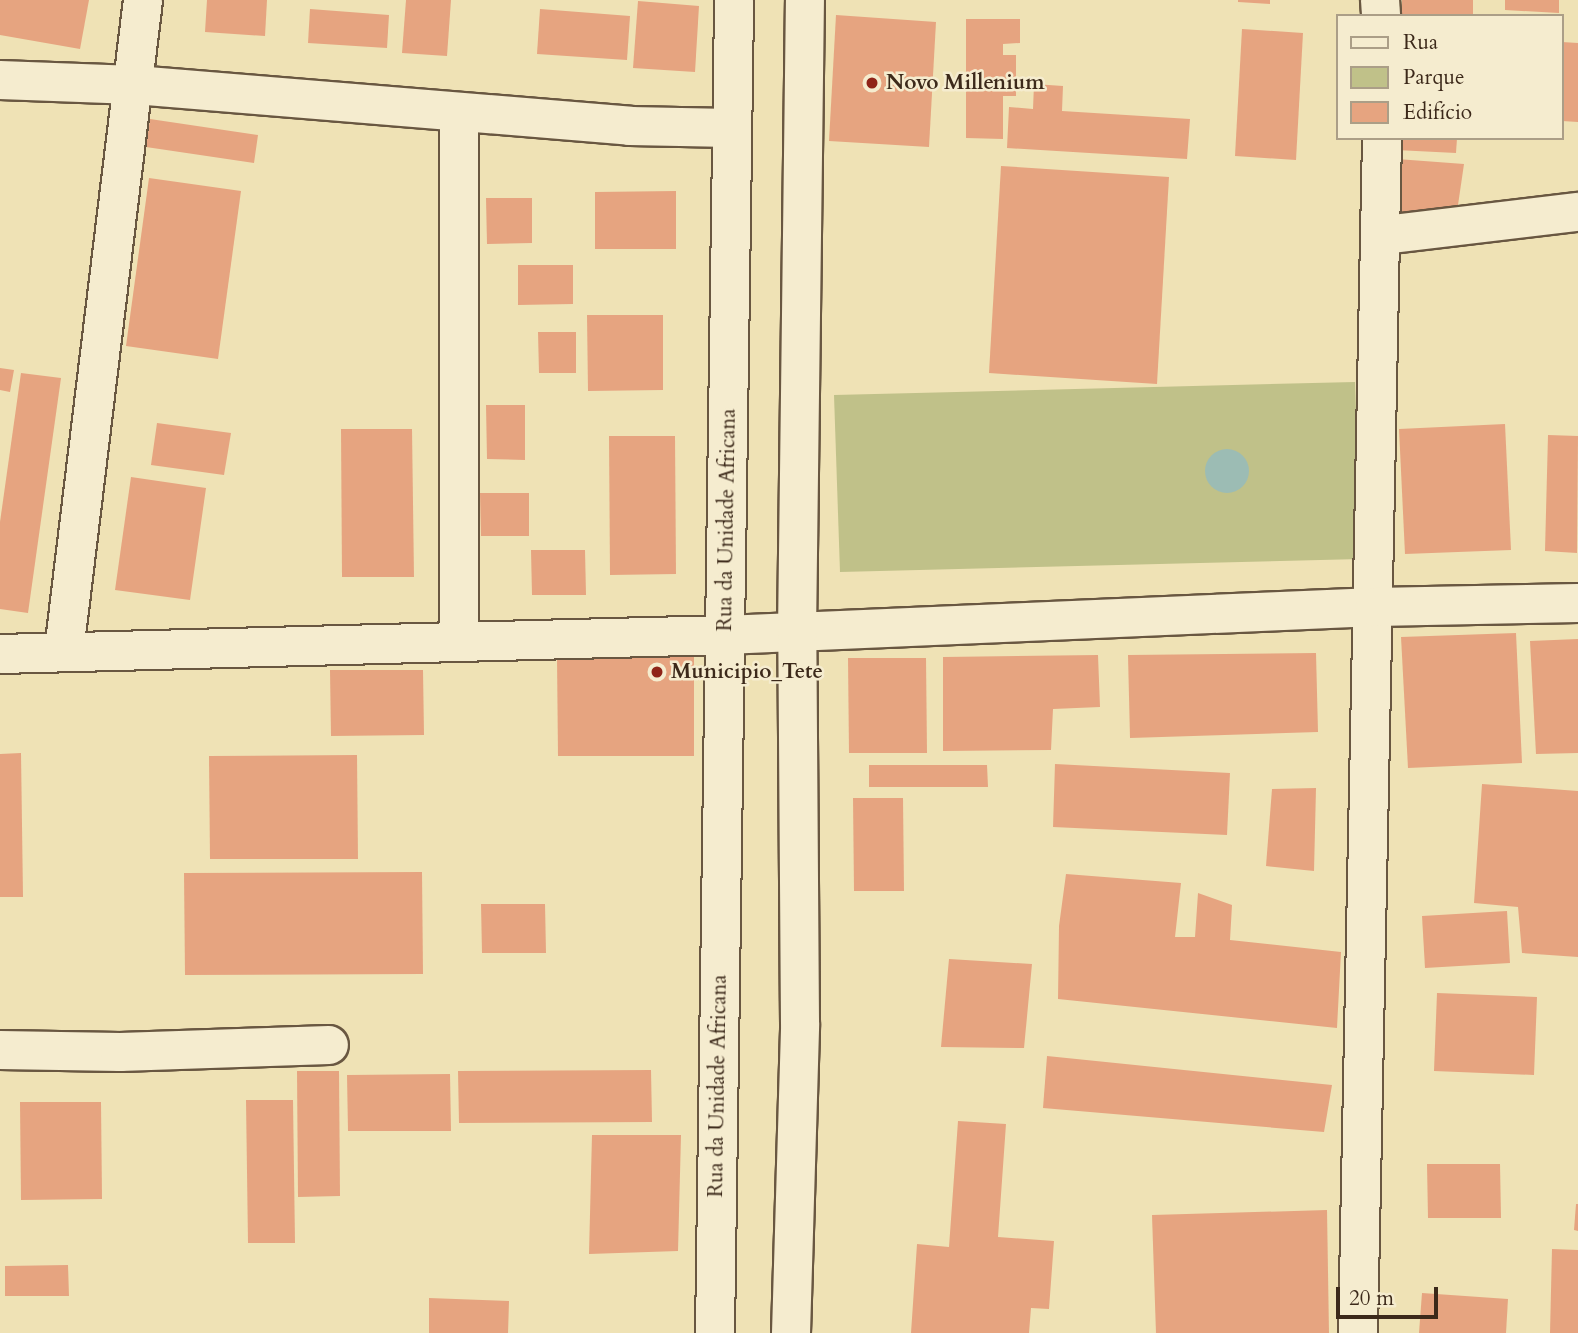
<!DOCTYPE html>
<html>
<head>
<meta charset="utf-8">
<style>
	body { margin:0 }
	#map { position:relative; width:1578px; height:1333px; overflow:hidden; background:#efe2b5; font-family:Cardo,serif }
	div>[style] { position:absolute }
	.green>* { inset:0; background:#c0c189 }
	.water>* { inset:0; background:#9cbcb4 }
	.round { border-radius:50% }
	.building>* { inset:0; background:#e6a480 }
	.roads { filter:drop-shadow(2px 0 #695741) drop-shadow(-2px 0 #695741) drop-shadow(0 2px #695741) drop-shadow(0 -2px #695741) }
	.minor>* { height:38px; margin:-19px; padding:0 19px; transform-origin:19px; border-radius:19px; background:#f5eccf }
	.tertiary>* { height:38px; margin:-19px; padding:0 19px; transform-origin:19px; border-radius:19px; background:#f5eccf }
	.dots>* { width:19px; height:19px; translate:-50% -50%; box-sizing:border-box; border:4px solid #f5eccf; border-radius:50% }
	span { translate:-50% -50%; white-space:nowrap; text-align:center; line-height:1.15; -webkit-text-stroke:5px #f5eccf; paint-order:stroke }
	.poi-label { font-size:21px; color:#3c291a; font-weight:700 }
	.left { translate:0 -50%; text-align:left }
	.street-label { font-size:21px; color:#3c291a }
	.legend { position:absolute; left:1336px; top:14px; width:228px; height:126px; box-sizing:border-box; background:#f5eccf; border:2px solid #ab9e87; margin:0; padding:9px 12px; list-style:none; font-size:21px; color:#3c291a }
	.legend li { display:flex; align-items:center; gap:14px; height:35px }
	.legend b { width:35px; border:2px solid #ab9e87 }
	.scale { position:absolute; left:1336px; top:1287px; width:102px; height:32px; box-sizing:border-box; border:4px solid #3c291a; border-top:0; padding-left:9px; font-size:21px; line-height:24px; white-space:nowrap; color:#3c291a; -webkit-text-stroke:5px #f5eccf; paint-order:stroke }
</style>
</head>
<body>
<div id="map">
	<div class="green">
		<i style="clip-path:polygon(1355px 382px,1361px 559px,840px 572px,834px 395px)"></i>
	</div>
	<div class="water">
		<i class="round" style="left:1205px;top:449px;width:44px;height:44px"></i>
	</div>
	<div class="building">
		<i style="clip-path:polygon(0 0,89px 0,80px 49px,0 35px)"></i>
		<i style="clip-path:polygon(207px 0,267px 0,265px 36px,205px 32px)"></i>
		<i style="clip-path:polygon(406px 0,451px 0,447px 56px,402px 53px)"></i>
		<i style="clip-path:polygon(1238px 0,1270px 0,1270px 4px,1238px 2px)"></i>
		<i style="clip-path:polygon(1402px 0,1473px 0,1473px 16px,1402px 16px)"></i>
		<i style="clip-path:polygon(1505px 0,1559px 0,1559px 13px,1505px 10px)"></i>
		<i style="clip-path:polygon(638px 1px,699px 6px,695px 72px,633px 68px)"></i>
		<i style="clip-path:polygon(310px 9px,389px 15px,387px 48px,308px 43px)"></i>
		<i style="clip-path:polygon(540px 9px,630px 16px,627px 60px,537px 54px)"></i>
		<i style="clip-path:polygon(836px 15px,936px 22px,929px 147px,829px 141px)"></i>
		<i style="clip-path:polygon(966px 19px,1020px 19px,1020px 43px,1003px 44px,1003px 55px,1016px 55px,1016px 96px,1003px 96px,1003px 139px,966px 138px)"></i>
		<i style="clip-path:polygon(1242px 29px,1303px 33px,1296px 160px,1235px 156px)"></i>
		<i style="clip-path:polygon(1562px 42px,1578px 43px,1578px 122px,1562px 121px)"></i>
		<i style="clip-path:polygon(1034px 84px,1063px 86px,1062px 111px,1190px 119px,1187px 159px,1007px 148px,1009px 107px,1033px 109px)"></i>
		<i style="clip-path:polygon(150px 119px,258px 135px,254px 163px,146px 147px)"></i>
		<i style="clip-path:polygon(1397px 138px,1457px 138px,1456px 153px,1396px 150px)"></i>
		<i style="clip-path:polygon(1397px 159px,1464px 164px,1458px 205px,1394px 217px)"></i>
		<i style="clip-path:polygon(1001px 166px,1169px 177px,1157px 384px,989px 373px)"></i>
		<i style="clip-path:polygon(149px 178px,241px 191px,218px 359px,126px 346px)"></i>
		<i style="clip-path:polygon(676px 191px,676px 249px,595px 249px,595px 192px)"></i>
		<i style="clip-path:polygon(486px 198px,532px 198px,532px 243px,487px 244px)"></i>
		<i style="clip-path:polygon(518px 265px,573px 265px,573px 304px,518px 305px)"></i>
		<i style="clip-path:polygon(587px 315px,663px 315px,663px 390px,588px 391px)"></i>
		<i style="clip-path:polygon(538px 332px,576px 332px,576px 373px,539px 373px)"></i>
		<i style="clip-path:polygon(0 368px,14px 370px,10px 392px,0 390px)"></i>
		<i style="clip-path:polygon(21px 373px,61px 378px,28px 613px,0 609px,0 522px)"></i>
		<i style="clip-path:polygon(486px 405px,525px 405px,525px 460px,487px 459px)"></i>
		<i style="clip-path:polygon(157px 423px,231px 433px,224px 475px,151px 465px)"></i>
		<i style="clip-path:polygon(1505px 424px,1511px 550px,1405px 554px,1399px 429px)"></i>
		<i style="clip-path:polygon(341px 429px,412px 429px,414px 577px,342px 577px)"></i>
		<i style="clip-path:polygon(1548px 435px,1578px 436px,1577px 553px,1545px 551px)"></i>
		<i style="clip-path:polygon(609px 436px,675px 436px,676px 574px,610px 575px)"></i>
		<i style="clip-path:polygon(131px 477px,206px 488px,190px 600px,115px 590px)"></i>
		<i style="clip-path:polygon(480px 493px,529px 493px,529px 536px,481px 536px)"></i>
		<i style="clip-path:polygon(531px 550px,585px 550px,586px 595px,532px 595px)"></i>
		<i style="clip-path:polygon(1516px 633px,1522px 763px,1408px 768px,1401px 637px)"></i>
		<i style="clip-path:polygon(1578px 639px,1578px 753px,1536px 754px,1530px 641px)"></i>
		<i style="clip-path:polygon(1316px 653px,1318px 732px,1130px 738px,1128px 655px)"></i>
		<i style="clip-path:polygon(1098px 655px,1100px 707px,1053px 709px,1051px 750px,943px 751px,943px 657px)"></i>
		<i style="clip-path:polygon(557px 657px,694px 657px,694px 756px,558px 756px)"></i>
		<i style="clip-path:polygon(848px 658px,926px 658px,927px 753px,849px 753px)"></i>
		<i style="clip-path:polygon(330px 670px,423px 670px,424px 735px,331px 736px)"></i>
		<i style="clip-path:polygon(21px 753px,23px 897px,0 897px,0 754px)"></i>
		<i style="clip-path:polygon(357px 755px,358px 859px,210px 859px,209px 756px)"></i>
		<i style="clip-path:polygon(1055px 764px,1230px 773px,1227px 835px,1053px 827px)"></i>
		<i style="clip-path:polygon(869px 765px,987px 765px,988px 787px,869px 787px)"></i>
		<i style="clip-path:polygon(1482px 784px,1578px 791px,1578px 957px,1522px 953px,1518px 907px,1474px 903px)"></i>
		<i style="clip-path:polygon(1316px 788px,1314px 871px,1266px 866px,1272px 789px)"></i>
		<i style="clip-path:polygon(853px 798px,903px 798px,904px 891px,854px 891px)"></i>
		<i style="clip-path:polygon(422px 872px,423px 974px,185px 975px,184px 873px)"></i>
		<i style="clip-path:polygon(1066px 874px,1181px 883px,1175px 937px,1195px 937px,1198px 893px,1232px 905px,1230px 940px,1341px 952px,1337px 1028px,1058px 999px,1059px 926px)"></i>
		<i style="clip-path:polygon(481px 904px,545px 904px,546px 953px,482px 953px)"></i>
		<i style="clip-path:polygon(1507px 911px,1510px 963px,1425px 968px,1422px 916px)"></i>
		<i style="clip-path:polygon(949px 959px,1032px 964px,1024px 1048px,941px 1047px)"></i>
		<i style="clip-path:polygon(1437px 993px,1537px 997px,1534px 1075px,1434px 1071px)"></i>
		<i style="clip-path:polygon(1047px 1056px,1332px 1085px,1324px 1132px,1043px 1108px)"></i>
		<i style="clip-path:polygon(651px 1070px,652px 1122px,459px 1123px,458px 1071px)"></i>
		<i style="clip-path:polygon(297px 1071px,339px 1071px,340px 1196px,298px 1197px)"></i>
		<i style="clip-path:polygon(450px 1074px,451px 1131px,348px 1131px,347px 1075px)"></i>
		<i style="clip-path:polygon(246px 1100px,293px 1100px,295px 1243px,248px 1243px)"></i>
		<i style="clip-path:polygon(20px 1102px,101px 1102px,102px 1199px,21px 1200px)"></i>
		<i style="clip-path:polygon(958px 1121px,1006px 1124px,998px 1237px,1054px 1241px,1049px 1309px,1031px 1308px,1029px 1333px,911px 1333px,917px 1244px,949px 1247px)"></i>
		<i style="clip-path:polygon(592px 1135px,681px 1135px,678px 1251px,589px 1254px)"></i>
		<i style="clip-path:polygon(1427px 1164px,1500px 1164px,1501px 1218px,1428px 1218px)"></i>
		<i style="clip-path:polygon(1576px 1204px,1578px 1204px,1578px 1231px,1574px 1230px)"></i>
		<i style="clip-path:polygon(1327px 1210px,1329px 1333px,1156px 1333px,1152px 1215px)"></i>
		<i style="clip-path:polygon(1552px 1249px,1578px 1250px,1578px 1333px,1550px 1333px)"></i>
		<i style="clip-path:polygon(68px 1265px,69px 1296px,5px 1296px,5px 1266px)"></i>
		<i style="clip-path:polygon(1422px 1293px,1508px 1299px,1506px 1333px,1419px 1333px)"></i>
		<i style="clip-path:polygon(429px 1298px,509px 1301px,508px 1333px,429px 1333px)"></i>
	</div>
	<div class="roads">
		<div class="minor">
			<i style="left:1380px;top:0;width:16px;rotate:86deg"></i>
			<i style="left:0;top:80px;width:135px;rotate:2.1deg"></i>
			<i style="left:135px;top:85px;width:497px;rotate:4.7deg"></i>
			<i style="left:630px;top:126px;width:101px;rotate:1.1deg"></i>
			<i style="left:459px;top:113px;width:529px;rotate:90deg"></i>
			<i style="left:1384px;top:235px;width:195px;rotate:-6.8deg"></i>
			<i style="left:64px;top:651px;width:656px;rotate:-83.08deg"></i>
			<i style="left:0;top:1050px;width:120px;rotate:1deg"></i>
			<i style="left:120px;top:1052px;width:209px;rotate:-1.9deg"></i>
			<i style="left:1358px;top:1333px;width:1195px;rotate:-88.85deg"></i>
		</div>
		<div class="tertiary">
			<i style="left:0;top:654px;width:725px;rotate:-1.5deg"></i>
			<i style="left:725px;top:635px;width:651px;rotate:-2.47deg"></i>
			<i style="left:1375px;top:607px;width:203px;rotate:-1.1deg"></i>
			<i style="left:715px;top:1333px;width:1333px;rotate:-89.18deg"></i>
			<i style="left:791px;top:1333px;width:310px;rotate:-88.3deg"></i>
			<i style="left:800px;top:1023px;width:390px;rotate:-90.4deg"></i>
			<i style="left:797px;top:633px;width:633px;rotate:-89.28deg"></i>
		</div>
	</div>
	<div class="dots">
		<i style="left:872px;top:83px;background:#8f2418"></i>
		<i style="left:657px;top:672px;background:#8f2418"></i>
	</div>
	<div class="poi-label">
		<span class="left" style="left:886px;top:83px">Novo Millenium</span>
		<span class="left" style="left:671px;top:672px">Municipio_Tete</span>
	</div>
	<div class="street-label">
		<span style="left:727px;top:520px;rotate:-89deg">Rua da Unidade Africana</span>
		<span style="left:718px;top:1086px;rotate:-89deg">Rua da Unidade Africana</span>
	</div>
	<ul class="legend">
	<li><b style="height:9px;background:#f5eccf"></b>Rua</li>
	<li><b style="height:19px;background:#c0c189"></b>Parque</li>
	<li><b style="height:19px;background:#e6a480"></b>Edifício</li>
	</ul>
	<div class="scale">20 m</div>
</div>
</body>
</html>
